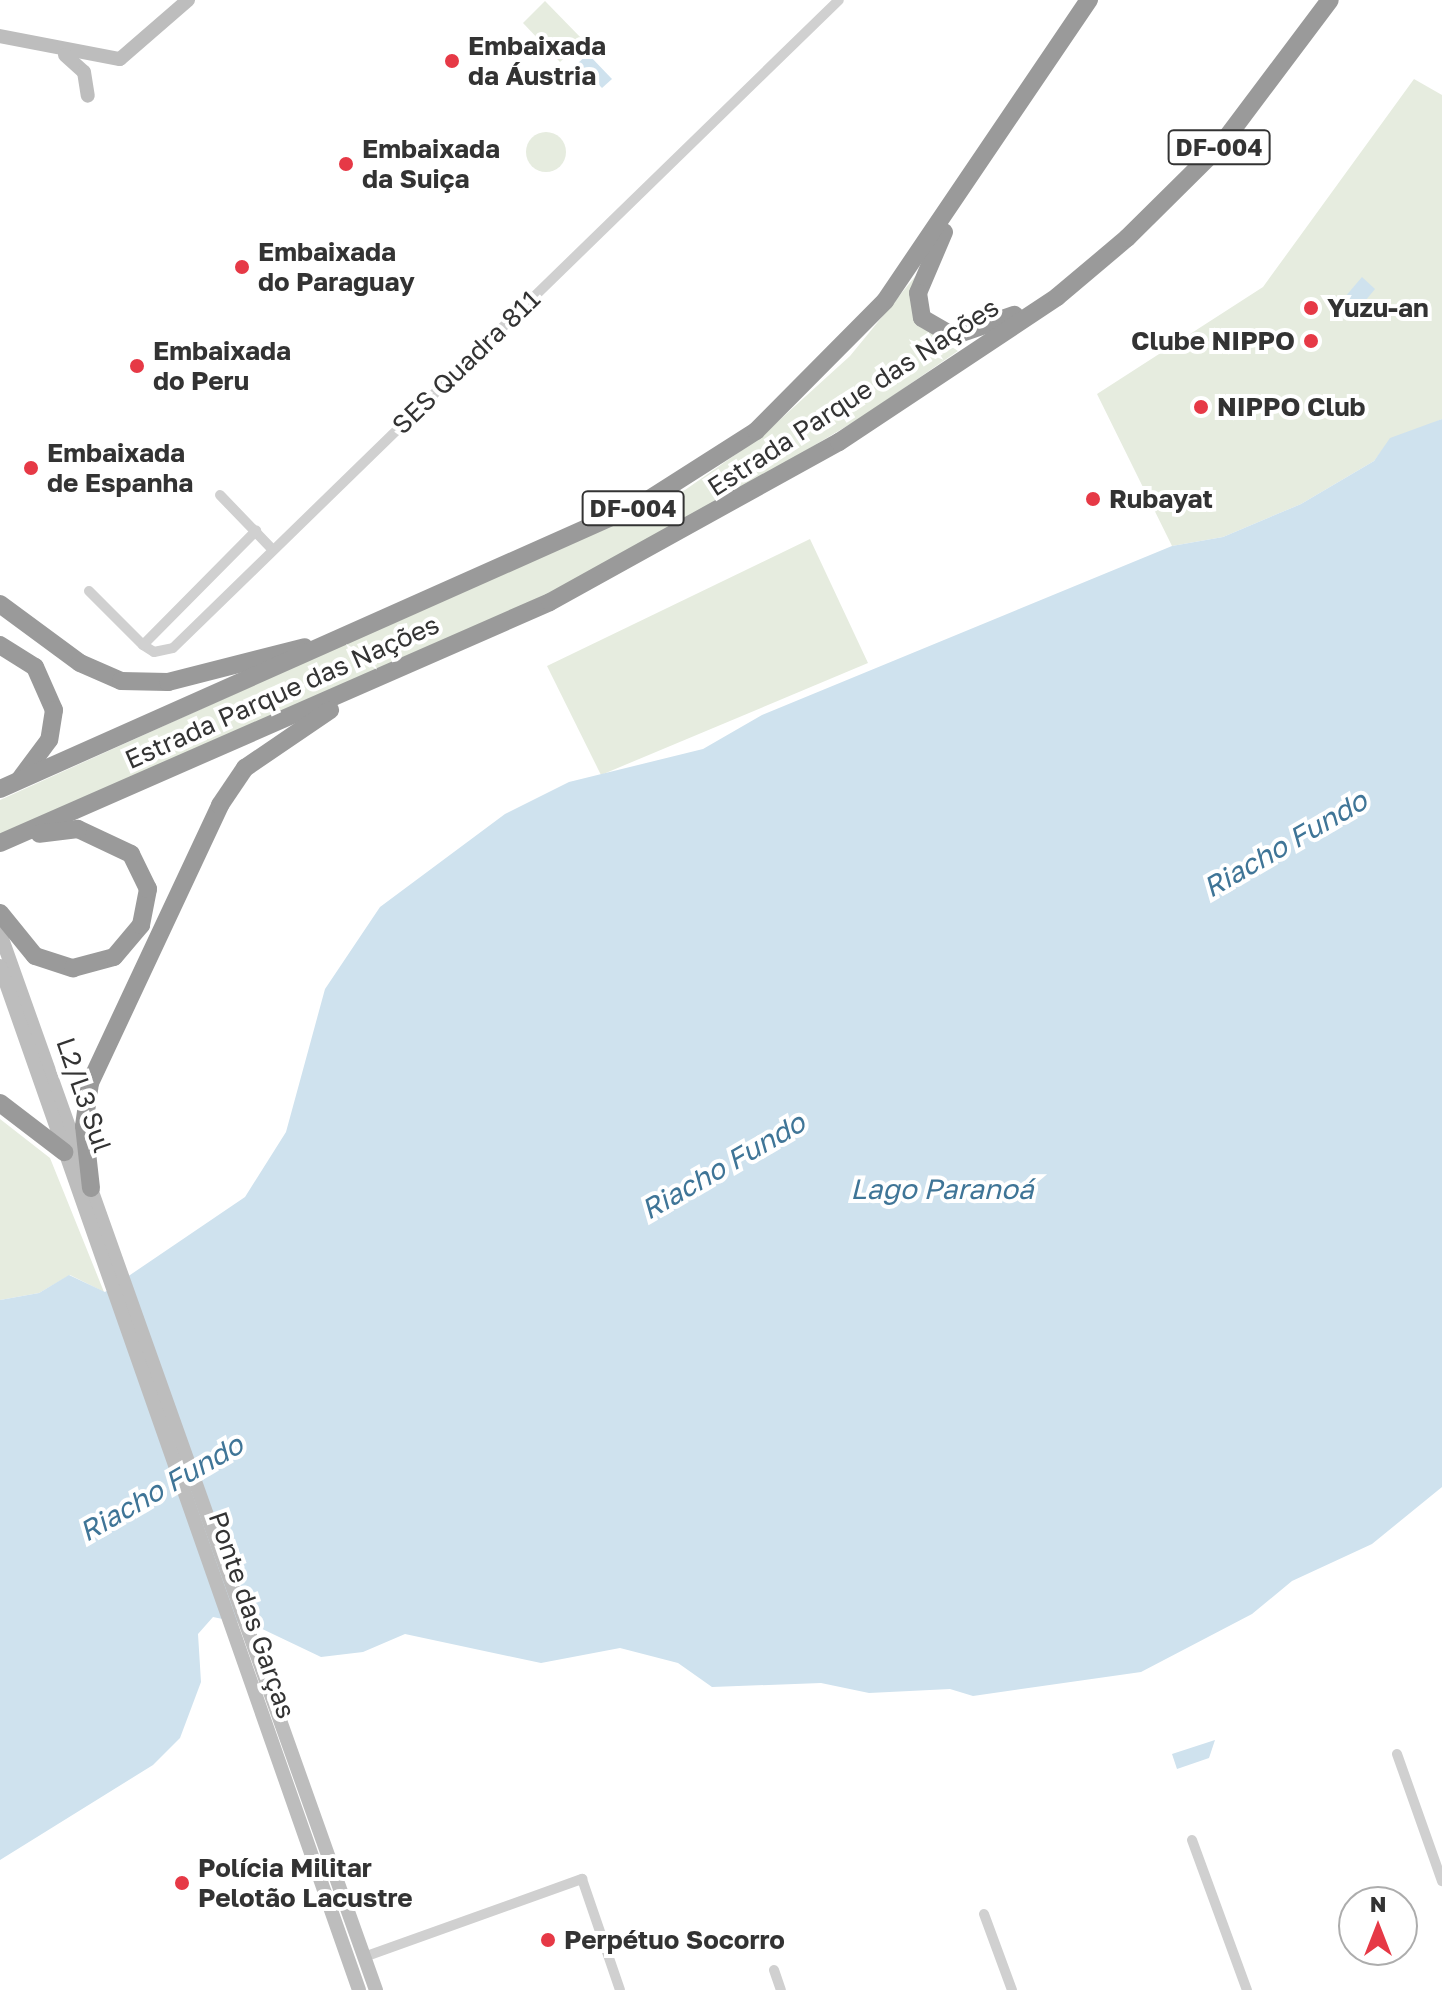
<!DOCTYPE html>
<html>
<head>
<meta charset="utf-8">
<style>
	body { margin:0 }
	#map { position:relative; width:1442px; height:1990px; overflow:hidden; background:#fff; font-family:"Golos Text",sans-serif }
	div>[style] { position:absolute }
	.green>* { inset:0; background:#e6ecdf }
	.round { border-radius:50% }
	.water>* { inset:0; background:#cfe2ee }
	.street>* { height:10px; margin:-5px; padding:0 5px; transform-origin:5px; border-radius:5px; background:#d0d0d0 }
	.secondary>* { height:14px; margin:-7px; padding:0 7px; transform-origin:7px; border-radius:7px; background:#bdbdbd }
	.highway>* { height:18px; margin:-9px; padding:0 9px; transform-origin:9px; border-radius:9px; background:#9a9a9a }
	.dots>* { width:22px; height:22px; translate:-50% -50%; box-sizing:border-box; border:4px solid #fff; border-radius:50% }
	span { translate:-50% -50%; white-space:nowrap; text-align:center; line-height:1.15; -webkit-text-stroke:8px #fff; paint-order:stroke }
	.shield-label span { padding:2px 6px; background:#fff; border:2px solid; border-radius:6px; -webkit-text-stroke-width:0 }
	.shield-label { font-size:24px; color:#333; font-weight:700 }
	.poi-label { font-size:26px; color:#333; font-weight:700 }
	.left { translate:0 -50%; text-align:left }
	.right { translate:-100% -50%; text-align:right }
	.street-label { font-size:26px; color:#333 }
	.water-label { font-size:28px; color:#3f7597; font-style:italic }
	.north { position:absolute; left:1338px; top:1886px; width:80px; height:80px; box-sizing:border-box; background:#fff; border:2px solid #adadad; border-radius:50%; rotate:0deg; font-size:22px; font-weight:700; line-height:32px; text-align:center; color:#333 }
	.north::after { content:''; display:block; margin:auto; width:28px; height:36px; background:#e63946; clip-path:polygon(50% 0,100% 100%,50% 72%,0 100%) }
</style>
</head>
<body>
<div id="map">
	<div class="green">
		<i style="clip-path:polygon(545px 1px,583px 40px,560px 62px,523px 23px)"></i>
		<i style="clip-path:polygon(1414px 79px,1442px 95px,1442px 419px,1387px 444px,1374px 461px,1301px 504px,1223px 537px,1172px 546px,1097px 394px,1263px 287px)"></i>
		<i class="round" style="left:526px;top:132px;width:40px;height:40px"></i>
		<i style="clip-path:polygon(927px 262px,919px 325px,958px 351px,862px 417px,664px 535px,495px 620px,0 837px,0 800px,685px 490px,762px 436px,850px 356px)"></i>
		<i style="clip-path:polygon(810px 539px,868px 663px,601px 775px,547px 666px)"></i>
		<i style="clip-path:polygon(0 1119px,50px 1158px,104px 1292px,70px 1275px,39px 1293px,0 1300px)"></i>
	</div>
	<div class="water">
		<i style="clip-path:polygon(588px 54px,612px 79px,602px 88px,578px 63px)"></i>
		<i style="clip-path:polygon(1362px 277px,1375px 289px,1352px 317px,1339px 304px)"></i>
		<i style="clip-path:polygon(1442px 419px,1442px 1487px,1372px 1544px,1292px 1581px,1252px 1614px,1141px 1672px,973px 1696px,950px 1689px,869px 1693px,821px 1683px,712px 1687px,678px 1663px,620px 1648px,541px 1663px,405px 1634px,363px 1652px,321px 1657px,256px 1626px,213px 1617px,198px 1634px,201px 1682px,180px 1738px,153px 1765px,0 1860px,0 1300px,39px 1293px,69px 1275px,105px 1292px,245px 1197px,286px 1132px,325px 989px,380px 907px,505px 814px,569px 782px,703px 749px,762px 715px,1172px 546px,1223px 537px,1301px 504px,1374px 461px,1390px 438px)"></i>
		<i style="clip-path:polygon(1215px 1740px,1209px 1758px,1177px 1769px,1172px 1754px)"></i>
	</div>
	<div class="street">
		<i style="left:220px;top:495px;width:76px;rotate:46.1deg"></i>
		<i style="left:89px;top:591px;width:76px;rotate:45deg"></i>
		<i style="left:143px;top:645px;width:13px;rotate:32deg"></i>
		<i style="left:154px;top:652px;width:19px;rotate:-12deg"></i>
		<i style="left:173px;top:648px;width:929px;rotate:-44.22deg"></i>
		<i style="left:143px;top:645px;width:161px;rotate:-45.3deg"></i>
		<i style="left:1397px;top:1754px;width:135px;rotate:70.5deg"></i>
		<i style="left:1192px;top:1840px;width:160px;rotate:69.9deg"></i>
		<i style="left:984px;top:1914px;width:81px;rotate:69.8deg"></i>
		<i style="left:364px;top:1957px;width:232px;rotate:-19.7deg"></i>
		<i style="left:582px;top:1879px;width:117px;rotate:71.1deg"></i>
		<i style="left:774px;top:1970px;width:21px;rotate:71deg"></i>
	</div>
	<div class="secondary">
		<i style="left:0;top:36px;width:122px;rotate:10.9deg"></i>
		<i style="left:120px;top:59px;width:90px;rotate:-40.9deg"></i>
		<i style="left:65px;top:55px;width:25px;rotate:42deg"></i>
		<i style="left:84px;top:72px;width:24px;rotate:81deg"></i>
		<i style="left:0;top:933px;width:1122px;rotate:70.42deg"></i>
		<i style="left:0;top:966px;width:1085px;rotate:70.68deg"></i>
	</div>
	<div class="highway">
		<i style="left:944px;top:232px;width:66px;rotate:113.1deg"></i>
		<i style="left:918px;top:293px;width:25px;rotate:81deg"></i>
		<i style="left:922px;top:318px;width:36px;rotate:30deg"></i>
		<i style="left:953px;top:336px;width:65px;rotate:-19deg"></i>
		<i style="left:0;top:604px;width:99px;rotate:36.4deg"></i>
		<i style="left:80px;top:663px;width:45px;rotate:23.7deg"></i>
		<i style="left:121px;top:681px;width:47px;rotate:1.2deg"></i>
		<i style="left:168px;top:682px;width:141px;rotate:-14.3deg"></i>
		<i style="left:0;top:645px;width:41px;rotate:32.2deg"></i>
		<i style="left:35px;top:667px;width:47px;rotate:66.2deg"></i>
		<i style="left:54px;top:710px;width:30px;rotate:99deg"></i>
		<i style="left:49px;top:740px;width:49px;rotate:126.6deg"></i>
		<i style="left:0;top:789px;width:704px;rotate:-23.98deg"></i>
		<i style="left:643px;top:503px;width:134px;rotate:-32.5deg"></i>
		<i style="left:756px;top:431px;width:183px;rotate:-45.2deg"></i>
		<i style="left:885px;top:301px;width:364px;rotate:-55.9deg"></i>
		<i style="left:0;top:843px;width:600px;rotate:-23.66deg"></i>
		<i style="left:550px;top:602px;width:330px;rotate:-29deg"></i>
		<i style="left:839px;top:442px;width:262px;rotate:-33.6deg"></i>
		<i style="left:1057px;top:297px;width:92px;rotate:-40.1deg"></i>
		<i style="left:1127px;top:238px;width:132px;rotate:-44.7deg"></i>
		<i style="left:1221px;top:145px;width:181px;rotate:-53.1deg"></i>
		<i style="left:0;top:913px;width:55px;rotate:50.9deg"></i>
		<i style="left:35px;top:956px;width:40px;rotate:18deg"></i>
		<i style="left:73px;top:968px;width:42px;rotate:-15deg"></i>
		<i style="left:114px;top:957px;width:42px;rotate:-49.8deg"></i>
		<i style="left:141px;top:925px;width:37px;rotate:-79deg"></i>
		<i style="left:148px;top:889px;width:39px;rotate:-116deg"></i>
		<i style="left:131px;top:854px;width:59px;rotate:-154.7deg"></i>
		<i style="left:78px;top:829px;width:39px;rotate:173deg"></i>
		<i style="left:0;top:1103px;width:81px;rotate:37.4deg"></i>
		<i style="left:91px;top:1188px;width:62px;rotate:-96.4deg"></i>
		<i style="left:84px;top:1126px;width:43px;rotate:-82.1deg"></i>
		<i style="left:90px;top:1083px;width:307px;rotate:-64.9deg"></i>
		<i style="left:220px;top:805px;width:45px;rotate:-56deg"></i>
		<i style="left:245px;top:768px;width:103px;rotate:-34.3deg"></i>
	</div>
	<div class="dots">
		<i style="left:452px;top:61px;background:#e63946"></i>
		<i style="left:346px;top:164px;background:#e63946"></i>
		<i style="left:242px;top:267px;background:#e63946"></i>
		<i style="left:1311px;top:308px;background:#e63946"></i>
		<i style="left:1311px;top:341px;background:#e63946"></i>
		<i style="left:137px;top:366px;background:#e63946"></i>
		<i style="left:1201px;top:407px;background:#e63946"></i>
		<i style="left:31px;top:468px;background:#e63946"></i>
		<i style="left:1093px;top:499px;background:#e63946"></i>
		<i style="left:182px;top:1883px;background:#e63946"></i>
		<i style="left:548px;top:1940px;background:#e63946"></i>
	</div>
	<div class="shield-label">
		<span style="left:1219px;top:147px">DF-004</span>
		<span style="left:633px;top:508px">DF-004</span>
	</div>
	<div class="poi-label">
		<span class="left" style="left:468px;top:61px">Embaixada<br>da Áustria</span>
		<span class="left" style="left:362px;top:164px">Embaixada<br>da Suiça</span>
		<span class="left" style="left:258px;top:267px">Embaixada<br>do Paraguay</span>
		<span class="left" style="left:1327px;top:308px">Yuzu-an</span>
		<span class="right" style="left:1295px;top:341px">Clube NIPPO</span>
		<span class="left" style="left:153px;top:366px">Embaixada<br>do Peru</span>
		<span class="left" style="left:1217px;top:407px">NIPPO Club</span>
		<span class="left" style="left:47px;top:468px">Embaixada<br>de Espanha</span>
		<span class="left" style="left:1109px;top:499px">Rubayat</span>
		<span class="left" style="left:198px;top:1883px">Polícia Militar<br>Pelotão Lacustre</span>
		<span class="left" style="left:564px;top:1940px">Perpétuo Socorro</span>
	</div>
	<div class="street-label">
		<span style="left:466px;top:362px;rotate:-44deg">SES Quadra 811</span>
		<span style="left:853px;top:397px;rotate:-33deg">Estrada Parque das Nações</span>
		<span style="left:282px;top:692px;rotate:-24deg">Estrada Parque das Nações</span>
		<span style="left:84px;top:1095px;rotate:71deg">L2/L3 Sul</span>
		<span style="left:252px;top:1615px;rotate:71deg">Ponte das Garças</span>
	</div>
	<div class="water-label">
		<span style="left:1285px;top:844px;rotate:-30deg">Riacho Fundo</span>
		<span style="left:723px;top:1166px;rotate:-30deg">Riacho Fundo</span>
		<span style="left:942px;top:1189px">Lago Paranoá</span>
		<span style="left:161px;top:1488px;rotate:-30deg">Riacho Fundo</span>
	</div>
	<div class="north">N</div>
</div>
</body>
</html>
